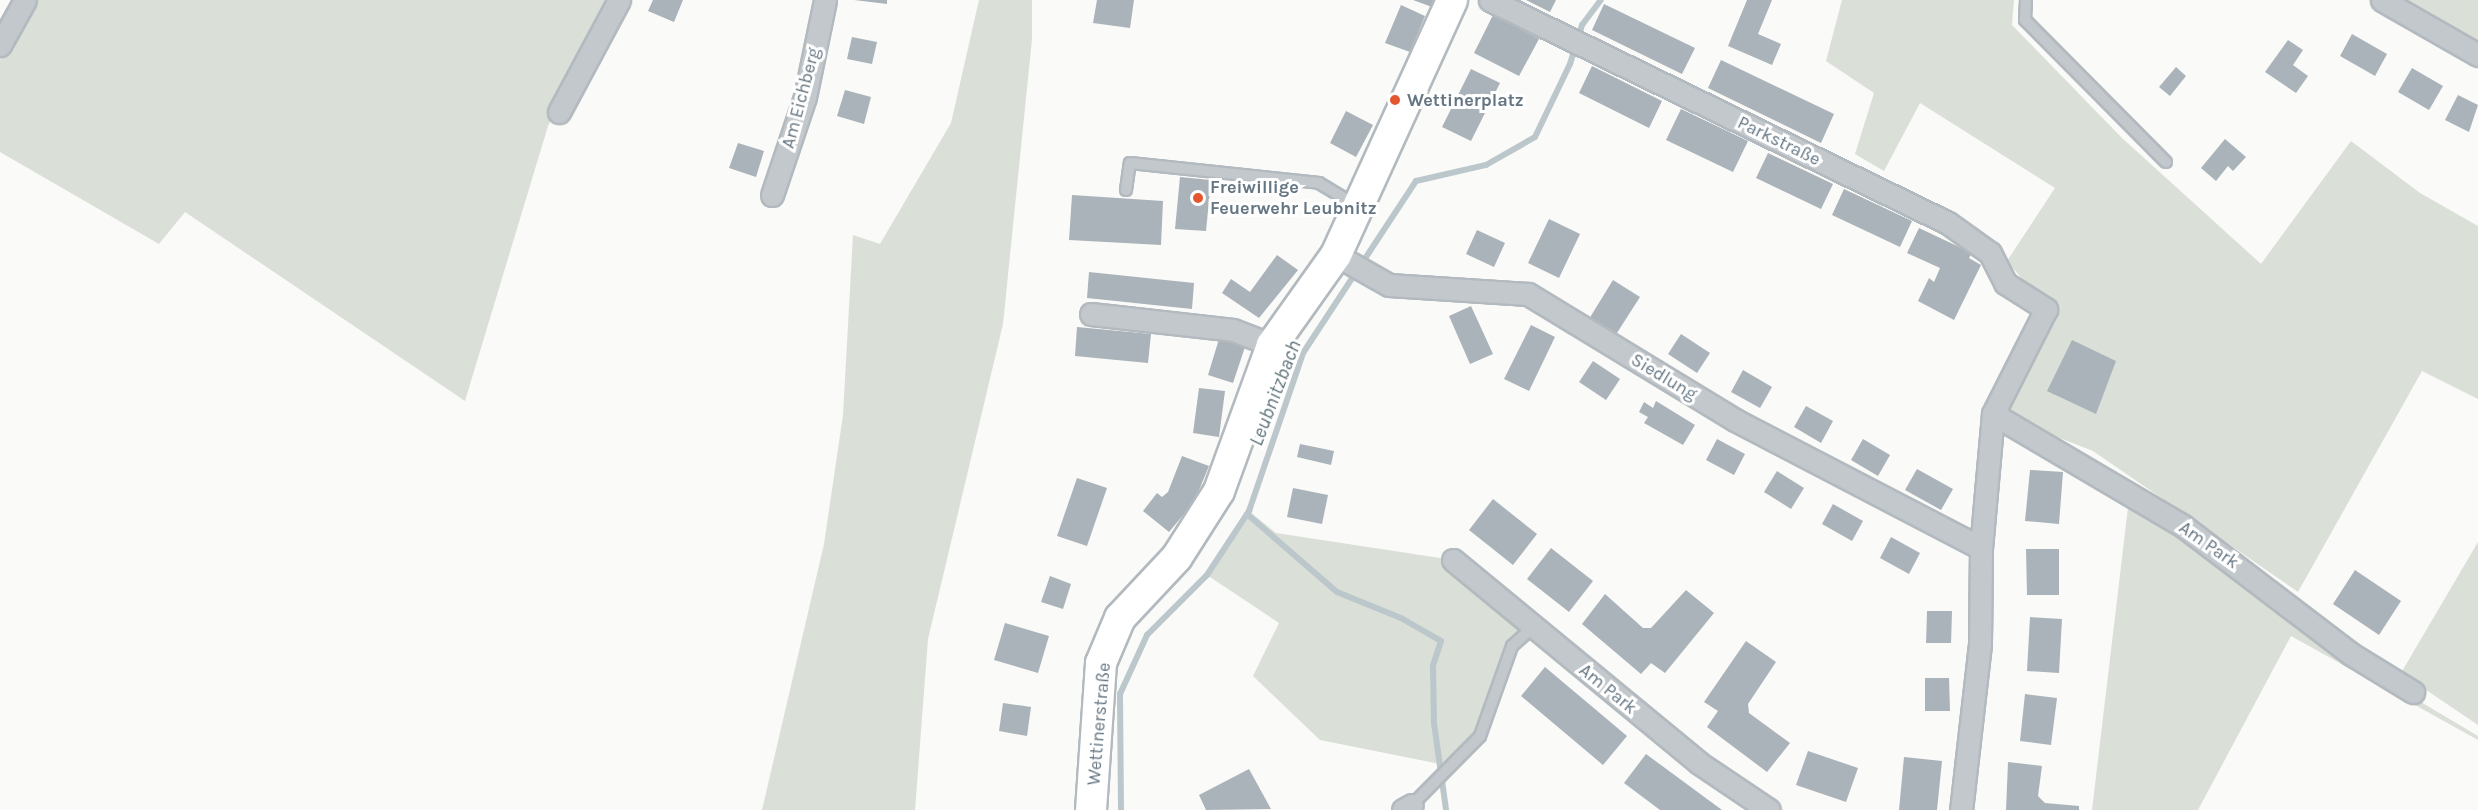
<!DOCTYPE html>
<html>
<head>
<meta charset="utf-8">
<style>
	body { margin:0 }
	#map { position:relative; width:2478px; height:810px; overflow:hidden; background:#fafaf8; font-family:Karla,sans-serif }
	div>[style] { position:absolute }
	.green>* { inset:0; background:#dadfd7 }
	.stream>* { height:6px; margin:-3px; padding:0 3px; transform-origin:3px; border-radius:3px; background:#bbc7cb }
	.building>* { inset:0; background:#aab3b9 }
	.roads { filter:drop-shadow(2px 0 #b3babf) drop-shadow(-2px 0 #b3babf) drop-shadow(0 2px #b3babf) drop-shadow(0 -2px #b3babf) }
	.lane>* { height:10px; margin:-5px; padding:0 5px; transform-origin:5px; border-radius:5px; background:#c3c8cc }
	.street>* { height:21px; margin:-10.5px; padding:0 10.5px; transform-origin:10.5px; border-radius:10.5px; background:#c3c8cc }
	.secondary>* { height:30px; margin:-15px; padding:0 15px; transform-origin:15px; border-radius:15px; background:#fff }
	.dots>* { width:16px; height:16px; translate:-50% -50%; box-sizing:border-box; border:3px solid #fff; border-radius:50% }
	span { translate:-50% -50%; white-space:nowrap; text-align:center; line-height:1.15; -webkit-text-stroke:6px #fff; paint-order:stroke }
	.street-label { font-size:18px; color:#657683 }
	.poi-label { font-size:18px; color:#657683; font-weight:700 }
	.left { translate:0 -50%; text-align:left }
	.water-label { font-size:20px; color:#60757c; font-style:italic }
</style>
</head>
<body>
<div id="map">
	<div class="green">
		<i style="clip-path:polygon(34px 0,611px 0,548px 126px,465px 401px,185px 212px,159px 244px,0 152px,0 60px)"></i>
		<i style="clip-path:polygon(979px 0,1032px 0,1032px 39px,1003px 324px,928px 639px,915px 810px,762px 810px,824px 544px,843px 415px,853px 235px,880px 244px,951px 123px)"></i>
		<i style="clip-path:polygon(1842px 0,2014px 0,2012px 25px,2122px 138px,2261px 264px,2351px 141px,2420px 193px,2478px 226px,2478px 399px,2422px 371px,2298px 592px,2093px 451px,2001px 415px,2059px 303px,2028px 286px,2007px 261px,2055px 188px,1920px 103px,1884px 171px,1855px 154px,1874px 93px,1826px 61px)"></i>
		<i style="clip-path:polygon(2398px 0,2478px 0,2478px 46px)"></i>
		<i style="clip-path:polygon(2129px 499px,2367px 670px,2478px 736px,2478px 740px,2291px 636px,2198px 810px,2092px 810px)"></i>
		<i style="clip-path:polygon(1249px 511px,1276px 533px,1453px 560px,1532px 628px,1512px 646px,1480px 736px,1450px 766px,1320px 740px,1253px 676px,1279px 623px,1207px 575px)"></i>
		<i style="clip-path:polygon(2478px 542px,2478px 725px,2401px 673px)"></i>
	</div>
	<div class="stream">
		<i style="left:1247px;top:514px;width:119px;rotate:40.9deg"></i>
		<i style="left:1337px;top:592px;width:69px;rotate:22.1deg"></i>
		<i style="left:1401px;top:618px;width:46px;rotate:29.9deg"></i>
		<i style="left:1441px;top:641px;width:26px;rotate:108deg"></i>
		<i style="left:1433px;top:666px;width:57px;rotate:89deg"></i>
		<i style="left:1434px;top:723px;width:88px;rotate:82.1deg"></i>
		<i style="left:1121px;top:810px;width:116px;rotate:-90.5deg"></i>
		<i style="left:1120px;top:694px;width:65px;rotate:-65.4deg"></i>
		<i style="left:1147px;top:635px;width:85px;rotate:-45deg"></i>
		<i style="left:1207px;top:575px;width:77px;rotate:-56.7deg"></i>
		<i style="left:1249px;top:511px;width:167px;rotate:-71.1deg"></i>
		<i style="left:1303px;top:353px;width:206px;rotate:-56.7deg"></i>
		<i style="left:1416px;top:181px;width:72px;rotate:-12.9deg"></i>
		<i style="left:1486px;top:165px;width:56px;rotate:-29.7deg"></i>
		<i style="left:1535px;top:137px;width:81px;rotate:-64.4deg"></i>
		<i style="left:1570px;top:64px;width:41px;rotate:-72.9deg"></i>
		<i style="left:1582px;top:25px;width:31px;rotate:-53deg"></i>
	</div>
	<div class="building">
		<i style="clip-path:polygon(653px 0,683px 0,674px 22px,648px 11px)"></i>
		<i style="clip-path:polygon(854px 0,887px 0,887px 4px)"></i>
		<i style="clip-path:polygon(1097px 0,1134px 0,1130px 28px,1093px 23px)"></i>
		<i style="clip-path:polygon(1413px 0,1434px 0,1432px 7px)"></i>
		<i style="clip-path:polygon(1526px 0,1556px 0,1550px 12px)"></i>
		<i style="clip-path:polygon(1747px 0,1772px 0,1758px 34px,1781px 44px,1772px 65px,1728px 46px)"></i>
		<i style="clip-path:polygon(1604px 4px,1695px 48px,1682px 74px,1592px 30px)"></i>
		<i style="clip-path:polygon(1401px 5px,1425px 16px,1410px 52px,1385px 43px)"></i>
		<i style="clip-path:polygon(1493px 15px,1539px 39px,1519px 76px,1474px 53px)"></i>
		<i style="clip-path:polygon(2352px 34px,2387px 54px,2375px 76px,2340px 56px)"></i>
		<i style="clip-path:polygon(852px 37px,877px 42px,872px 64px,847px 59px)"></i>
		<i style="clip-path:polygon(2288px 40px,2303px 50px,2293px 65px,2308px 76px,2296px 93px,2265px 72px)"></i>
		<i style="clip-path:polygon(1721px 60px,1834px 114px,1821px 143px,1708px 88px)"></i>
		<i style="clip-path:polygon(1592px 66px,1662px 101px,1649px 128px,1579px 93px)"></i>
		<i style="clip-path:polygon(2176px 67px,2186px 76px,2170px 96px,2159px 87px)"></i>
		<i style="clip-path:polygon(2412px 68px,2443px 86px,2429px 110px,2398px 92px)"></i>
		<i style="clip-path:polygon(1471px 69px,1500px 83px,1471px 141px,1442px 127px)"></i>
		<i style="clip-path:polygon(845px 90px,871px 97px,864px 124px,837px 116px)"></i>
		<i style="clip-path:polygon(2458px 95px,2478px 105px,2469px 132px,2445px 120px)"></i>
		<i style="clip-path:polygon(1681px 109px,1748px 141px,1733px 172px,1666px 140px)"></i>
		<i style="clip-path:polygon(1346px 111px,1373px 125px,1356px 157px,1330px 143px)"></i>
		<i style="clip-path:polygon(2225px 139px,2246px 157px,2233px 171px,2228px 166px,2216px 181px,2201px 168px)"></i>
		<i style="clip-path:polygon(738px 143px,764px 151px,756px 177px,729px 168px)"></i>
		<i style="clip-path:polygon(1768px 153px,1833px 184px,1821px 209px,1756px 178px)"></i>
		<i style="clip-path:polygon(1180px 177px,1211px 180px,1206px 231px,1175px 229px)"></i>
		<i style="clip-path:polygon(1844px 189px,1912px 221px,1900px 247px,1832px 215px)"></i>
		<i style="clip-path:polygon(1072px 195px,1163px 201px,1161px 245px,1069px 240px)"></i>
		<i style="clip-path:polygon(1549px 219px,1580px 234px,1559px 278px,1528px 263px)"></i>
		<i style="clip-path:polygon(1919px 228px,1972px 253px,1969px 258px,1981px 265px,1954px 320px,1918px 301px,1929px 278px,1934px 282px,1940px 268px,1907px 253px)"></i>
		<i style="clip-path:polygon(1477px 230px,1505px 243px,1494px 267px,1466px 254px)"></i>
		<i style="clip-path:polygon(1277px 255px,1298px 270px,1259px 318px,1222px 293px,1231px 279px,1250px 292px)"></i>
		<i style="clip-path:polygon(1089px 272px,1194px 283px,1192px 309px,1087px 298px)"></i>
		<i style="clip-path:polygon(1613px 280px,1640px 297px,1615px 336px,1589px 319px)"></i>
		<i style="clip-path:polygon(1471px 306px,1493px 354px,1470px 364px,1449px 316px)"></i>
		<i style="clip-path:polygon(1531px 325px,1555px 337px,1529px 391px,1504px 379px)"></i>
		<i style="clip-path:polygon(1077px 327px,1151px 334px,1148px 363px,1075px 356px)"></i>
		<i style="clip-path:polygon(1681px 334px,1710px 353px,1697px 373px,1668px 354px)"></i>
		<i style="clip-path:polygon(1219px 339px,1245px 347px,1233px 383px,1208px 375px)"></i>
		<i style="clip-path:polygon(2072px 340px,2116px 361px,2096px 414px,2047px 391px)"></i>
		<i style="clip-path:polygon(1593px 361px,1620px 379px,1606px 400px,1579px 382px)"></i>
		<i style="clip-path:polygon(1743px 370px,1772px 387px,1760px 408px,1731px 392px)"></i>
		<i style="clip-path:polygon(1199px 388px,1225px 391px,1219px 437px,1193px 433px)"></i>
		<i style="clip-path:polygon(1656px 401px,1695px 425px,1683px 445px,1644px 423px,1648px 417px,1639px 412px,1644px 402px,1653px 408px)"></i>
		<i style="clip-path:polygon(1806px 406px,1833px 421px,1821px 443px,1794px 427px)"></i>
		<i style="clip-path:polygon(1717px 439px,1745px 454px,1734px 475px,1706px 460px)"></i>
		<i style="clip-path:polygon(1863px 439px,1890px 455px,1878px 476px,1851px 460px)"></i>
		<i style="clip-path:polygon(1300px 444px,1334px 451px,1331px 465px,1297px 457px)"></i>
		<i style="clip-path:polygon(1182px 456px,1209px 466px,1194px 502px,1169px 532px,1143px 511px,1157px 493px,1162px 497px,1168px 492px)"></i>
		<i style="clip-path:polygon(1917px 469px,1953px 489px,1941px 510px,1905px 490px)"></i>
		<i style="clip-path:polygon(2030px 470px,2063px 472px,2059px 524px,2025px 521px)"></i>
		<i style="clip-path:polygon(1777px 471px,1804px 488px,1791px 509px,1764px 492px)"></i>
		<i style="clip-path:polygon(1077px 478px,1107px 488px,1087px 546px,1057px 536px)"></i>
		<i style="clip-path:polygon(1293px 488px,1328px 495px,1322px 524px,1287px 517px)"></i>
		<i style="clip-path:polygon(1493px 499px,1537px 534px,1513px 565px,1469px 530px)"></i>
		<i style="clip-path:polygon(1833px 504px,1863px 521px,1852px 541px,1822px 524px)"></i>
		<i style="clip-path:polygon(1891px 537px,1920px 553px,1909px 574px,1880px 558px)"></i>
		<i style="clip-path:polygon(1551px 548px,1593px 581px,1569px 612px,1527px 579px)"></i>
		<i style="clip-path:polygon(2026px 549px,2059px 549px,2059px 595px,2027px 595px)"></i>
		<i style="clip-path:polygon(2355px 570px,2401px 601px,2379px 635px,2333px 604px)"></i>
		<i style="clip-path:polygon(1050px 576px,1071px 584px,1063px 609px,1041px 602px)"></i>
		<i style="clip-path:polygon(1686px 590px,1714px 613px,1665px 673px,1651px 663px,1641px 674px,1582px 624px,1605px 594px,1643px 628px,1651px 628px)"></i>
		<i style="clip-path:polygon(1927px 611px,1952px 611px,1951px 643px,1926px 643px)"></i>
		<i style="clip-path:polygon(2030px 617px,2062px 619px,2059px 673px,2027px 671px)"></i>
		<i style="clip-path:polygon(1005px 623px,1049px 636px,1038px 673px,994px 660px)"></i>
		<i style="clip-path:polygon(1746px 641px,1776px 662px,1748px 704px,1749px 713px,1790px 743px,1767px 772px,1707px 727px,1718px 711px,1704px 702px)"></i>
		<i style="clip-path:polygon(1545px 667px,1627px 736px,1603px 765px,1521px 696px)"></i>
		<i style="clip-path:polygon(1925px 678px,1949px 678px,1950px 711px,1925px 711px)"></i>
		<i style="clip-path:polygon(2025px 694px,2057px 698px,2051px 745px,2020px 741px)"></i>
		<i style="clip-path:polygon(1003px 703px,1031px 707px,1027px 736px,999px 731px)"></i>
		<i style="clip-path:polygon(1808px 751px,1858px 768px,1846px 802px,1796px 785px)"></i>
		<i style="clip-path:polygon(1646px 754px,1722px 810px,1660px 810px,1624px 783px)"></i>
		<i style="clip-path:polygon(1904px 757px,1942px 761px,1937px 810px,1899px 810px)"></i>
		<i style="clip-path:polygon(2008px 762px,2042px 766px,2038px 796px,2045px 803px,2079px 806px,2079px 810px,2006px 810px)"></i>
		<i style="clip-path:polygon(1249px 769px,1271px 809px,1206px 810px,1199px 795px)"></i>
	</div>
	<div class="roads">
		<div class="lane">
			<i style="left:2026px;top:0;width:20px;rotate:93deg"></i>
			<i style="left:2025px;top:20px;width:200px;rotate:45.2deg"></i>
			<i style="left:1126px;top:190px;width:27px;rotate:-82deg"></i>
			<i style="left:1130px;top:163px;width:190px;rotate:6deg"></i>
			<i style="left:1319px;top:183px;width:44px;rotate:31.2deg"></i>
			<i style="left:1412px;top:805px;width:97px;rotate:-45.4deg"></i>
			<i style="left:1480px;top:736px;width:96px;rotate:-70.4deg"></i>
			<i style="left:1512px;top:646px;width:27px;rotate:-42deg"></i>
		</div>
		<div class="street">
			<i style="left:1490px;top:0;width:509px;rotate:25.96deg"></i>
			<i style="left:1948px;top:223px;width:52px;rotate:35.5deg"></i>
			<i style="left:1990px;top:253px;width:34px;rotate:63deg"></i>
			<i style="left:2005px;top:283px;width:49px;rotate:32.4deg"></i>
			<i style="left:2046px;top:309px;width:118px;rotate:116.8deg"></i>
			<i style="left:1993px;top:414px;width:135px;rotate:95.1deg"></i>
			<i style="left:1981px;top:548px;width:96px;rotate:90.6deg"></i>
			<i style="left:1980px;top:644px;width:167px;rotate:96.5deg"></i>
			<i style="left:2382px;top:0;width:111px;rotate:29.8deg"></i>
			<i style="left:0;top:45px;width:51px;rotate:-60.9deg"></i>
			<i style="left:559px;top:112px;width:127px;rotate:-61.8deg"></i>
			<i style="left:772px;top:195px;width:103px;rotate:-71.4deg"></i>
			<i style="left:805px;top:97px;width:99px;rotate:-78.3deg"></i>
			<i style="left:1336px;top:255px;width:61px;rotate:29.5deg"></i>
			<i style="left:1389px;top:285px;width:139px;rotate:3.7deg"></i>
			<i style="left:1528px;top:294px;width:242px;rotate:31.3deg"></i>
			<i style="left:1735px;top:420px;width:277px;rotate:27.5deg"></i>
			<i style="left:1091px;top:314px;width:143px;rotate:6.4deg"></i>
			<i style="left:1233px;top:330px;width:42px;rotate:21deg"></i>
			<i style="left:1993px;top:414px;width:221px;rotate:30.5deg"></i>
			<i style="left:2183px;top:526px;width:211px;rotate:37.3deg"></i>
			<i style="left:2351px;top:654px;width:73px;rotate:31.5deg"></i>
			<i style="left:1453px;top:560px;width:319px;rotate:39.5deg"></i>
			<i style="left:1699px;top:763px;width:84px;rotate:33.9deg"></i>
			<i style="left:1403px;top:810px;width:10px;rotate:-29deg"></i>
		</div>
		<div class="secondary">
			<i style="left:1091px;top:810px;width:147px;rotate:-86.1deg"></i>
			<i style="left:1101px;top:663px;width:49px;rotate:-67.1deg"></i>
			<i style="left:1120px;top:618px;width:83px;rotate:-46.9deg"></i>
			<i style="left:1177px;top:557px;width:78px;rotate:-57.5deg"></i>
			<i style="left:1219px;top:491px;width:155px;rotate:-70deg"></i>
			<i style="left:1272px;top:345px;width:110px;rotate:-54.6deg"></i>
			<i style="left:1336px;top:255px;width:280px;rotate:-65.5deg"></i>
		</div>
	</div>
	<div class="dots">
		<i style="left:1395px;top:100px;background:#e4572e"></i>
		<i style="left:1198px;top:198px;background:#e4572e"></i>
	</div>
	<div class="street-label">
		<span style="left:801px;top:98px;rotate:-75deg">Am Eichberg</span>
		<span style="left:1779px;top:141px;rotate:26deg">Parkstraße</span>
		<span style="left:1664px;top:377px;rotate:31deg">Siedlung</span>
		<span style="left:2209px;top:545px;rotate:35deg">Am Park</span>
		<span style="left:1608px;top:689px;rotate:39deg">Am Park</span>
		<span style="left:1099px;top:724px;rotate:-85deg">Wettinerstraße</span>
	</div>
	<div class="poi-label">
		<span class="left" style="left:1407px;top:100px">Wettinerplatz</span>
		<span class="left" style="left:1210px;top:198px">Freiwillige<br>Feuerwehr Leubnitz</span>
	</div>
	<div class="water-label">
		<span style="left:1275px;top:393px;rotate:-69deg">Leubnitzbach</span>
	</div>
</div>
</body>
</html>
